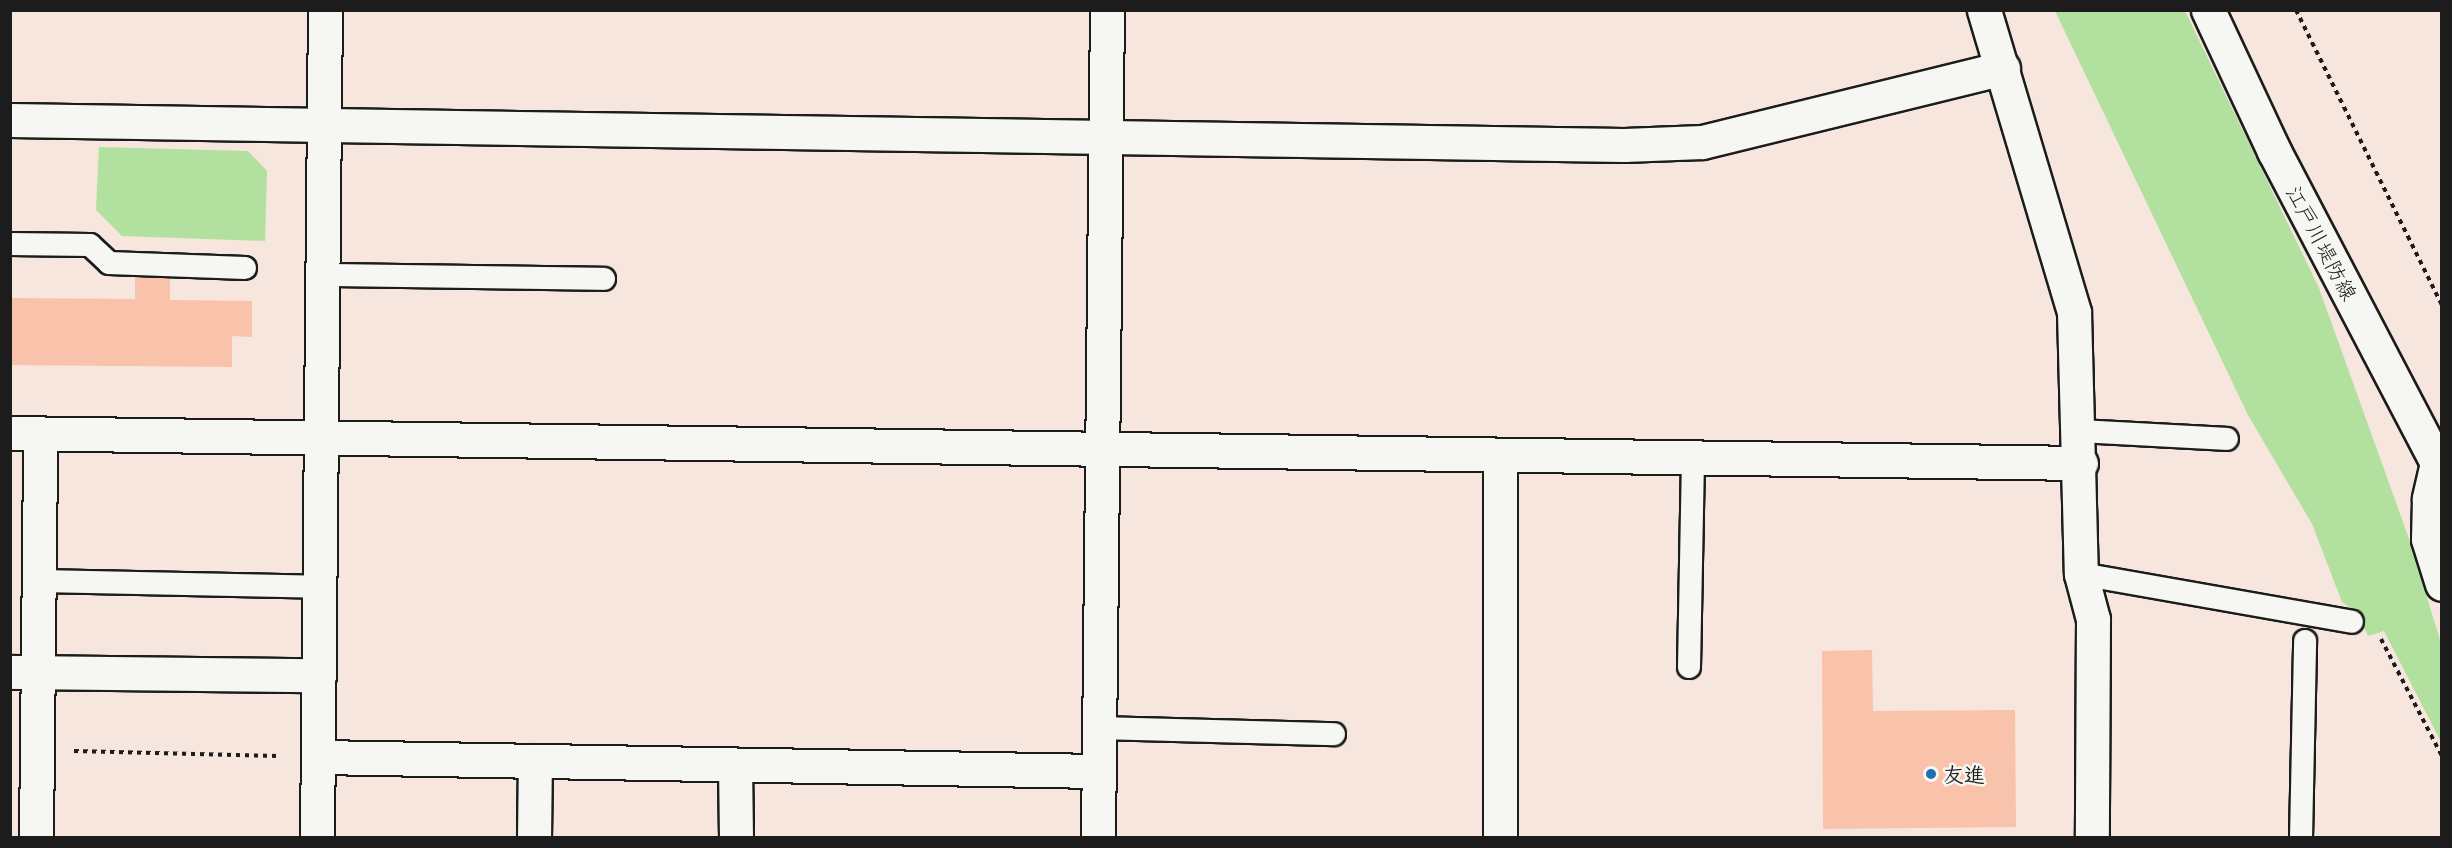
<!DOCTYPE html>
<html>
<head>
<meta charset="utf-8">
<style>
	body { margin:0 }
	#map { position:relative; width:2452px; height:848px; overflow:hidden; background:#f7e6dd; font-family:Mali,"Klee One",sans-serif }
	div>[style] { position:absolute }
	.green>* { inset:0; background:#b1e09f }
	.building>* { inset:0; background:#f8c2ab }
	.path>* { height:4px; margin-top:-2px; transform-origin:0; background:repeating-linear-gradient(90deg,#1c1c1c 0 4.5px,transparent 0 9px) }
	.roads { filter:drop-shadow(2px 0 #1c1c1c) drop-shadow(-2px 0 #1c1c1c) drop-shadow(0 2px #1c1c1c) drop-shadow(0 -2px #1c1c1c) }
	.service>* { height:22px; margin:-11px; padding:0 11px; transform-origin:11px; border-radius:11px; background:#f6f6f2 }
	.minor>* { height:33px; margin:-16.5px; padding:0 16.5px; transform-origin:16.5px; border-radius:16.5px; background:#f6f6f2 }
	.secondary>* { height:33px; margin:-16.5px; padding:0 16.5px; transform-origin:16.5px; border-radius:16.5px; background:#f6f6f2 }
	.dots>* { width:16px; height:16px; translate:-50% -50%; box-sizing:border-box; border:3px solid #f6f6f2; border-radius:50% }
	span { translate:-50% -50%; white-space:nowrap; text-align:center; line-height:1.15; -webkit-text-stroke:5px #f6f6f2; paint-order:stroke }
	.street-label { font-size:21px; color:#1c1c1c }
	.poi-label { font-size:21px; color:#1c1c1c; font-weight:700 }
	.left { translate:0 -50%; text-align:left }
	.frame { position:absolute; inset:0; border:12px solid #1c1c1c; pointer-events:none }
</style>
</head>
<body>
<div id="map">
	<div class="green">
		<i style="clip-path:polygon(2055px 11px,2185px 11px,2319px 288px,2408px 536px,2441px 643px,2441px 742px,2384px 631px,2368px 636px,2358px 613px,2342px 602px,2312px 524px,2248px 415px)"></i>
		<i style="clip-path:polygon(99px 147px,248px 151px,267px 171px,265px 241px,122px 236px,96px 210px)"></i>
	</div>
	<div class="building">
		<i style="clip-path:polygon(135px 277px,170px 277px,170px 300px,252px 301px,252px 337px,232px 336px,232px 367px,10px 365px,10px 298px,135px 299px)"></i>
		<i style="clip-path:polygon(1872px 650px,1873px 711px,2015px 710px,2016px 827px,1823px 829px,1822px 651px)"></i>
	</div>
	<div class="path">
		<i style="left:2296px;top:10px;width:329px;rotate:63.7deg"></i>
		<i style="left:2381px;top:639px;width:132px;rotate:62.5deg"></i>
		<i style="left:74px;top:751px;width:205px;rotate:1.4deg"></i>
	</div>
	<div class="roads">
		<div class="service">
			<i style="left:10px;top:244px;width:80px;rotate:0.7deg"></i>
			<i style="left:90px;top:245px;width:26px;rotate:43deg"></i>
			<i style="left:109px;top:263px;width:136px;rotate:2.1deg"></i>
			<i style="left:325px;top:275px;width:279px;rotate:0.8deg"></i>
			<i style="left:2081px;top:431px;width:146px;rotate:3.1deg"></i>
			<i style="left:2081px;top:574px;width:275px;rotate:10deg"></i>
			<i style="left:39px;top:581px;width:281px;rotate:1.2deg"></i>
			<i style="left:1689px;top:667px;width:209px;rotate:-88.9deg"></i>
			<i style="left:1100px;top:728px;width:234px;rotate:1.5deg"></i>
			<i style="left:2301px;top:838px;width:197px;rotate:-88.8deg"></i>
		</div>
		<div class="minor">
			<i style="left:1984px;top:10px;width:315px;rotate:73.4deg"></i>
			<i style="left:2074px;top:312px;width:262px;rotate:88.5deg"></i>
			<i style="left:2081px;top:574px;width:47px;rotate:75.1deg"></i>
			<i style="left:2093px;top:619px;width:219px;rotate:90.3deg"></i>
			<i style="left:10px;top:120px;width:1614px;rotate:0.89deg"></i>
			<i style="left:1624px;top:145px;width:78px;rotate:-2.2deg"></i>
			<i style="left:1702px;top:142px;width:310px;rotate:-13.8deg"></i>
			<i style="left:10px;top:433px;width:2071px;rotate:0.83deg"></i>
			<i style="left:2437px;top:463px;width:37px;rotate:103deg"></i>
			<i style="left:2429px;top:499px;width:40px;rotate:91.4deg"></i>
			<i style="left:2428px;top:539px;width:47px;rotate:72.7deg"></i>
			<i style="left:10px;top:672px;width:309px;rotate:0.6deg"></i>
			<i style="left:319px;top:757px;width:779px;rotate:1.03deg"></i>
			<i style="left:735px;top:765px;width:73px;rotate:89.2deg"></i>
			<i style="left:36px;top:838px;width:404px;rotate:-89.4deg"></i>
			<i style="left:317px;top:838px;width:828px;rotate:-89.45deg"></i>
			<i style="left:534px;top:838px;width:77px;rotate:-89.3deg"></i>
			<i style="left:1098px;top:838px;width:828px;rotate:-89.38deg"></i>
			<i style="left:1500px;top:838px;width:383px;rotate:-90deg"></i>
		</div>
		<div class="secondary">
			<i style="left:2208px;top:10px;width:156px;rotate:64.9deg"></i>
			<i style="left:2274px;top:151px;width:362px;rotate:62.4deg"></i>
		</div>
	</div>
	<div class="dots">
		<i style="left:1931px;top:774px;background:#1f6fb2"></i>
	</div>
	<div class="street-label">
		<span style="left:2322px;top:243px;rotate:62deg">江戸川堤防線</span>
	</div>
	<div class="poi-label">
		<span class="left" style="left:1943px;top:774px">友進</span>
	</div>
	<div class="frame"></div>
</div>
</body>
</html>
